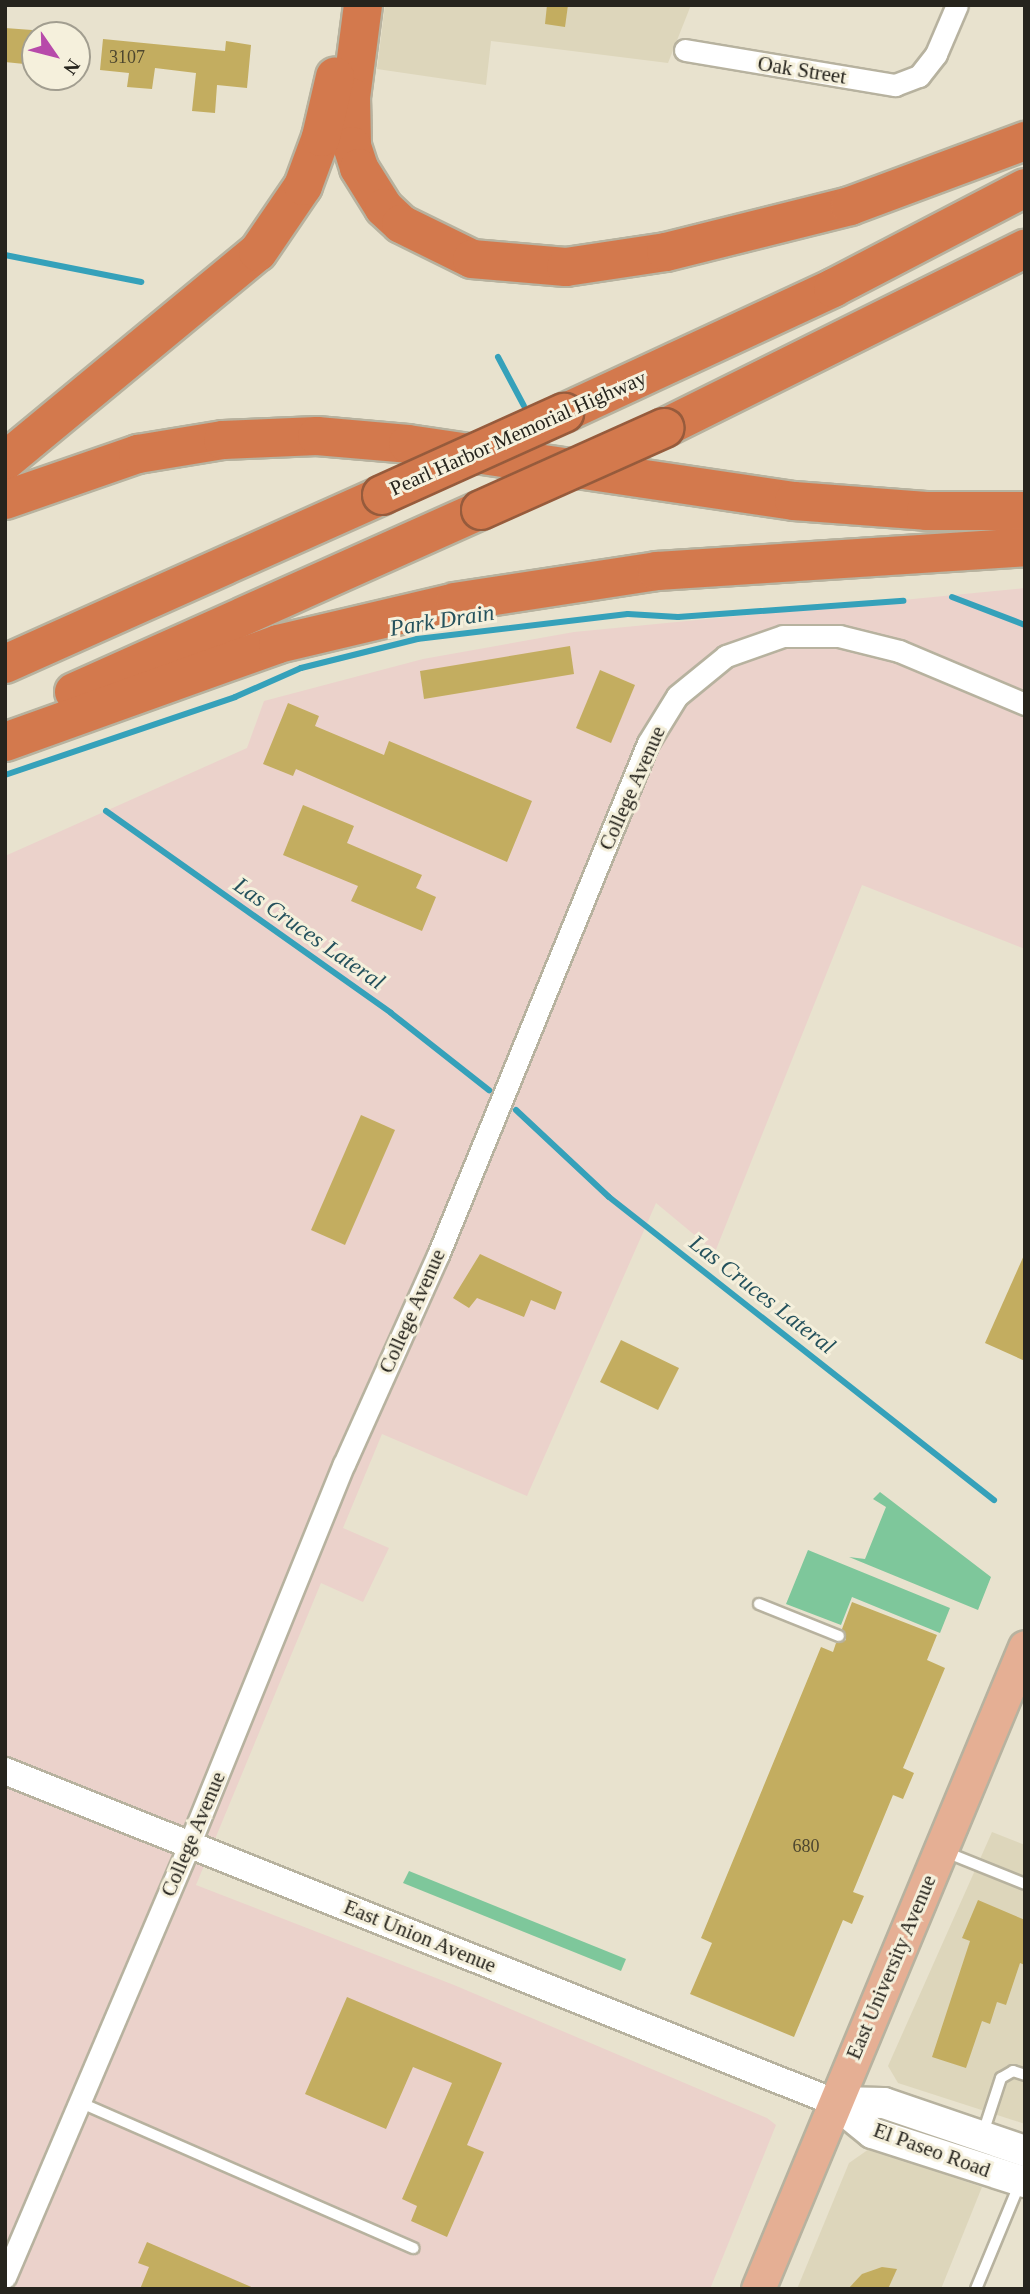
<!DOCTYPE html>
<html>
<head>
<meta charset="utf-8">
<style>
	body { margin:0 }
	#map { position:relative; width:1030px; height:2294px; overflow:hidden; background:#e8e2ce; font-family:Georgia,serif }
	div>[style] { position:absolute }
	.built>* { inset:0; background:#ddd6bb }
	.education>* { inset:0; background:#ebd2cb }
	.green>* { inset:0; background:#7ec79b }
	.stream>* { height:6px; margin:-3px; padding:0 3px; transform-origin:3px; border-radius:3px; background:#35a1ba }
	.building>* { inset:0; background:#c3ad60 }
	.roads { filter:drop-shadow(2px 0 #b7b29f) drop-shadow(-2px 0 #b7b29f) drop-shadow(0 2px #b7b29f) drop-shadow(0 -2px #b7b29f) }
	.service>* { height:10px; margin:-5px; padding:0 5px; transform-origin:5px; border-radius:5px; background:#fff }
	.minor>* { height:21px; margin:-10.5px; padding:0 10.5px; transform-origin:10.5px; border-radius:10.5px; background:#fff }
	.tertiary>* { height:26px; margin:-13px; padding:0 13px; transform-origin:13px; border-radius:13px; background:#fff }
	.secondary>* { height:30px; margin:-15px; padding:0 15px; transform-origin:15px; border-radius:15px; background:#fff }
	.primary>* { height:33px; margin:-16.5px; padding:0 16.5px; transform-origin:16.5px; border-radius:16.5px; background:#e5af94 }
	.motorway>* { height:38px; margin:-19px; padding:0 19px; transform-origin:19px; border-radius:19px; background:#d3794d }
	.bridges { filter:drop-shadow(2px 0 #965b3c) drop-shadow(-2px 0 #965b3c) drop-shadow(0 2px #965b3c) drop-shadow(0 -2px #965b3c) }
	.motorway-bridge>* { height:38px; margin:-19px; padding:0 19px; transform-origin:19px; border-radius:19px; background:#d3794d }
	span { translate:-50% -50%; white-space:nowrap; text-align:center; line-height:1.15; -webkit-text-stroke:6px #f5f0dc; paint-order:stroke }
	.number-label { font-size:18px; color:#4d462e }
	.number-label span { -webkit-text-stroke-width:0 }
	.street-label { font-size:21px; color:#26241d }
	.water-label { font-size:23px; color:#24515c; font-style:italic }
	.frame { position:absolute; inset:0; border:7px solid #26241d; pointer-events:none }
	.north { position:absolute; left:21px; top:21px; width:70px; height:70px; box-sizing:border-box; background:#f5f0dc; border:2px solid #a29e90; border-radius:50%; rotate:125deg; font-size:19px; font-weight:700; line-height:28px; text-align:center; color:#26241d }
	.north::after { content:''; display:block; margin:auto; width:24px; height:32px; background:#b74aaa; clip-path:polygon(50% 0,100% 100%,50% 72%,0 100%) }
</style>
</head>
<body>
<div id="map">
	<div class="built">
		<i style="clip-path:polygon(385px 5px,691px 5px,668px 63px,491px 41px,486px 85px,377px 69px)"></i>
		<i style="clip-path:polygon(992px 1832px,1025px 1845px,1025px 2124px,898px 2083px,888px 2066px)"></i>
		<i style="clip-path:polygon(869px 2149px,982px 2187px,941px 2289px,797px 2289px,849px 2163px)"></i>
	</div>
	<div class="education">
		<i style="clip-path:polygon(1025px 588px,1025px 949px,862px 885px,715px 1252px,656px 1203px,527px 1496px,382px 1434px,343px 1528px,389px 1548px,363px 1602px,321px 1583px,196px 1885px,454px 1985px,767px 2118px,776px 2125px,710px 2289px,5px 2289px,5px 856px,247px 748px,264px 701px,423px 659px,574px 632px)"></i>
	</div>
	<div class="green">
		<i style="clip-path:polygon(880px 1492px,991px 1577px,978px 1610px,849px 1557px,865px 1559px,886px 1507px,873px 1499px)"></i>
		<i style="clip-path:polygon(808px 1550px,950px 1608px,940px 1633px,852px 1597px,841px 1625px,786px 1604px)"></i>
		<i style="clip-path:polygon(409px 1871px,626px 1959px,621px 1971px,403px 1883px)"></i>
	</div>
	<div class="stream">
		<i style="left:5px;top:255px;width:139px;rotate:11.2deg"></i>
		<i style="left:498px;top:357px;width:55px;rotate:62deg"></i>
		<i style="left:952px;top:597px;width:78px;rotate:21deg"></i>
		<i style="left:5px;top:775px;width:243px;rotate:-18.7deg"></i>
		<i style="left:235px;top:697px;width:72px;rotate:-23.7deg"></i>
		<i style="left:301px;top:668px;width:120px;rotate:-14deg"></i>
		<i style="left:417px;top:639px;width:212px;rotate:-6.8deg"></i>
		<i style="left:628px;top:614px;width:50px;rotate:3.4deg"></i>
		<i style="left:678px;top:617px;width:226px;rotate:-4.1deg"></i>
		<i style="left:106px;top:811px;width:349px;rotate:35.3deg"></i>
		<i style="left:391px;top:1013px;width:125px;rotate:38.2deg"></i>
		<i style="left:516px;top:1110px;width:127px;rotate:43.1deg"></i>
		<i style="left:609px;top:1197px;width:490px;rotate:38.2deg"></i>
	</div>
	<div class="building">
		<i style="clip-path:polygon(547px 5px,568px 5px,565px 27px,545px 24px)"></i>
		<i style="clip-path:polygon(5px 28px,32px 30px,34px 65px,5px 62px)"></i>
		<i style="clip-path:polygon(103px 39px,225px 51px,226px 41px,251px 45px,247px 88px,217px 85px,215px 113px,192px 111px,196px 73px,155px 68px,152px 89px,127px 87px,129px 73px,100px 70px)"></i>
		<i style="clip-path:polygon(570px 646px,574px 674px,424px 699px,420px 671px)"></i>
		<i style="clip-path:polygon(600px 670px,635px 685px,611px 743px,576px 728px)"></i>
		<i style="clip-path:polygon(288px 703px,319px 716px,315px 726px,384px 755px,389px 741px,532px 801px,507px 862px,296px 769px,293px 776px,263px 764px)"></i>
		<i style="clip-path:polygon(303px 805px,354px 826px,347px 843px,422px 875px,416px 888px,436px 897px,422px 931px,351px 901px,358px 886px,283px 855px)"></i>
		<i style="clip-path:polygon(361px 1115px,395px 1130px,345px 1245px,311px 1230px)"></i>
		<i style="clip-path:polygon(1025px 1253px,1025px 1361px,985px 1343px)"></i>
		<i style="clip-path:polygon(480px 1254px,562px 1292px,555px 1310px,531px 1300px,524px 1317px,477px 1298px,469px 1308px,453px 1298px)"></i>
		<i style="clip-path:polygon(621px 1340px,679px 1368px,658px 1410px,600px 1382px)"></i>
		<i style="clip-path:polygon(852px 1602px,937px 1635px,927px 1660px,945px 1668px,903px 1768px,914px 1773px,903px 1799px,893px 1795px,853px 1892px,864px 1896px,852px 1924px,843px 1920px,794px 2037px,690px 1994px,712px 1943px,701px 1938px,821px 1647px,833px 1652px,836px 1643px,846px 1640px,842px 1629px)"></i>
		<i style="clip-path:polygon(978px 1900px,1025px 1920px,1025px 1965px,1020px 1963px,1006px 2005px,997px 2002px,990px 2024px,982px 2021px,966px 2068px,932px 2057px,970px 1941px,962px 1938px)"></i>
		<i style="clip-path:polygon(347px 1997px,502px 2063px,467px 2145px,484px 2152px,447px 2237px,411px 2221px,417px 2206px,402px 2199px,452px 2083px,413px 2067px,386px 2129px,305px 2094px)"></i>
		<i style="clip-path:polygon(147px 2242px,256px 2289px,140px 2289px,149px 2267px,138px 2263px)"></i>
		<i style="clip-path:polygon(882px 2267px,897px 2269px,888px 2289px,848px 2289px,862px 2274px)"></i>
	</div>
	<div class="roads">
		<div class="service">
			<i style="left:759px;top:1604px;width:86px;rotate:21.8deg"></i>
			<i style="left:943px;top:1851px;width:88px;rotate:21.9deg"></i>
			<i style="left:79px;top:2102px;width:365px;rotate:23.6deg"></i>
			<i style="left:983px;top:2133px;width:58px;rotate:-71.9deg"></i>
			<i style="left:1001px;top:2078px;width:14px;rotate:-30deg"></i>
			<i style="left:1013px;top:2071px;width:13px;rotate:18deg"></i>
			<i style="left:976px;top:2289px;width:115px;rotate:-67.5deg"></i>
		</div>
		<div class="minor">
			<i style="left:685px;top:50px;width:213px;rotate:9.5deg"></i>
			<i style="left:895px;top:85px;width:26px;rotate:-21deg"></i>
			<i style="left:919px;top:76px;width:28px;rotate:-52deg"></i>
			<i style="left:936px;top:54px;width:53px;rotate:-66.8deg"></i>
			<i style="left:5px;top:2277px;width:470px;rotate:-66.9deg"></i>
			<i style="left:189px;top:1845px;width:411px;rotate:-67.9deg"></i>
			<i style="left:344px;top:1464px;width:229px;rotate:-65.8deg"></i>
			<i style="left:438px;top:1255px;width:553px;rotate:-67.7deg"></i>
			<i style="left:648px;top:743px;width:55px;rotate:-58.3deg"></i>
			<i style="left:677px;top:696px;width:63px;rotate:-39.2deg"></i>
			<i style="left:726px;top:656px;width:60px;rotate:-19.3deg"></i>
			<i style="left:783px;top:636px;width:56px"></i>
			<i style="left:839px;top:636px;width:62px;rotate:14deg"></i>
			<i style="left:899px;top:651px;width:137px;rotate:22.8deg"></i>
		</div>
		<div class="tertiary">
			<i style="left:5px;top:1771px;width:893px;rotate:21.77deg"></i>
		</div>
		<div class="secondary">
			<i style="left:834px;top:2102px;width:49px;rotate:39.2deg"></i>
			<i style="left:872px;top:2133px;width:161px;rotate:17.8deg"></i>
			<i style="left:834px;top:2102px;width:50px;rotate:1.1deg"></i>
			<i style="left:884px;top:2103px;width:149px;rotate:18.8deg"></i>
		</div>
		<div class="primary">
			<i style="left:758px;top:2289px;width:695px;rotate:-67.42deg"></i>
		</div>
		<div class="motorway">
			<i style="left:363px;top:5px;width:93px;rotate:97.4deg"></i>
			<i style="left:351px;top:97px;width:49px;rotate:88.8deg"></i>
			<i style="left:352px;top:146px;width:23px;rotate:72deg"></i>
			<i style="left:359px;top:168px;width:47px;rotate:58deg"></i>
			<i style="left:384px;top:208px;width:23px;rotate:43deg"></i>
			<i style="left:401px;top:224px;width:79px;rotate:26.2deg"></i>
			<i style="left:472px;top:259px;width:94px;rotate:4.9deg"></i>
			<i style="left:566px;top:267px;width:101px;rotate:-8.5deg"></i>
			<i style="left:666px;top:252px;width:190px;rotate:-14deg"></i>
			<i style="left:850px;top:206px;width:187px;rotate:-20.4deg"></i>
			<i style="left:564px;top:413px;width:297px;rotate:-24.9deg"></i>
			<i style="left:833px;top:288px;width:216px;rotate:-27.5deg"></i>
			<i style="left:664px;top:428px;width:403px;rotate:-26.4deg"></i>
			<i style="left:5px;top:461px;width:328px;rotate:-39.6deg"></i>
			<i style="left:258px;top:252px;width:80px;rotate:-55.7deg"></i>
			<i style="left:303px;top:186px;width:52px;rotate:-69.8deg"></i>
			<i style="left:321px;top:137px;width:62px;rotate:-76.9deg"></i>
			<i style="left:5px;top:500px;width:141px;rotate:-19.1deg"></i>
			<i style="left:138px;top:454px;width:86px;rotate:-9.4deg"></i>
			<i style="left:223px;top:440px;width:94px;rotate:-2.4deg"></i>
			<i style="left:317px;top:436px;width:91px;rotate:5deg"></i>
			<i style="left:408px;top:444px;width:390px;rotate:8.4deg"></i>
			<i style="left:794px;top:501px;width:132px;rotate:4.3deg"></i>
			<i style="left:926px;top:511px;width:99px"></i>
			<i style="left:5px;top:664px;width:413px;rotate:-24.1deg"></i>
			<i style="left:74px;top:692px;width:446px;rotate:-24.1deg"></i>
			<i style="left:5px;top:742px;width:290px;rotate:-19.7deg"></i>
			<i style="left:278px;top:644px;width:182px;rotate:-13.3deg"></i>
			<i style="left:455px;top:602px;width:204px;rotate:-8.7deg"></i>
			<i style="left:657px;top:571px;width:369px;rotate:-3.7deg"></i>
		</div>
	</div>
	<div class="bridges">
		<div class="motorway-bridge">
			<i style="left:382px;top:495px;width:200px;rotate:-24.3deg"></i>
			<i style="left:481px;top:510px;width:201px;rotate:-24.1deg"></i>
		</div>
	</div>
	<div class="number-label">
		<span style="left:127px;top:57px">3107</span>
		<span style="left:806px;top:1846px">680</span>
	</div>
	<div class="street-label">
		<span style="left:802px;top:70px;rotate:9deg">Oak Street</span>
		<span style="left:518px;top:433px;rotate:-24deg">Pearl Harbor Memorial Highway</span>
		<span style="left:632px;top:788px;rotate:-66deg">College Avenue</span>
		<span style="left:412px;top:1311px;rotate:-66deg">College Avenue</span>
		<span style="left:193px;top:1834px;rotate:-67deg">College Avenue</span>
		<span style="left:420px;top:1936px;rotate:22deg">East Union Avenue</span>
		<span style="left:891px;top:1967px;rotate:-67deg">East University Avenue</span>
		<span style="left:932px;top:2150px;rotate:20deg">El Paseo Road</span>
	</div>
	<div class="water-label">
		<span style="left:442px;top:621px;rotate:-9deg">Park Drain</span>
		<span style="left:309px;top:934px;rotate:35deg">Las Cruces Lateral</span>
		<span style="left:762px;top:1295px;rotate:38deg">Las Cruces Lateral</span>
	</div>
	<div class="frame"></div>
	<div class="north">N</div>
</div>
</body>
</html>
